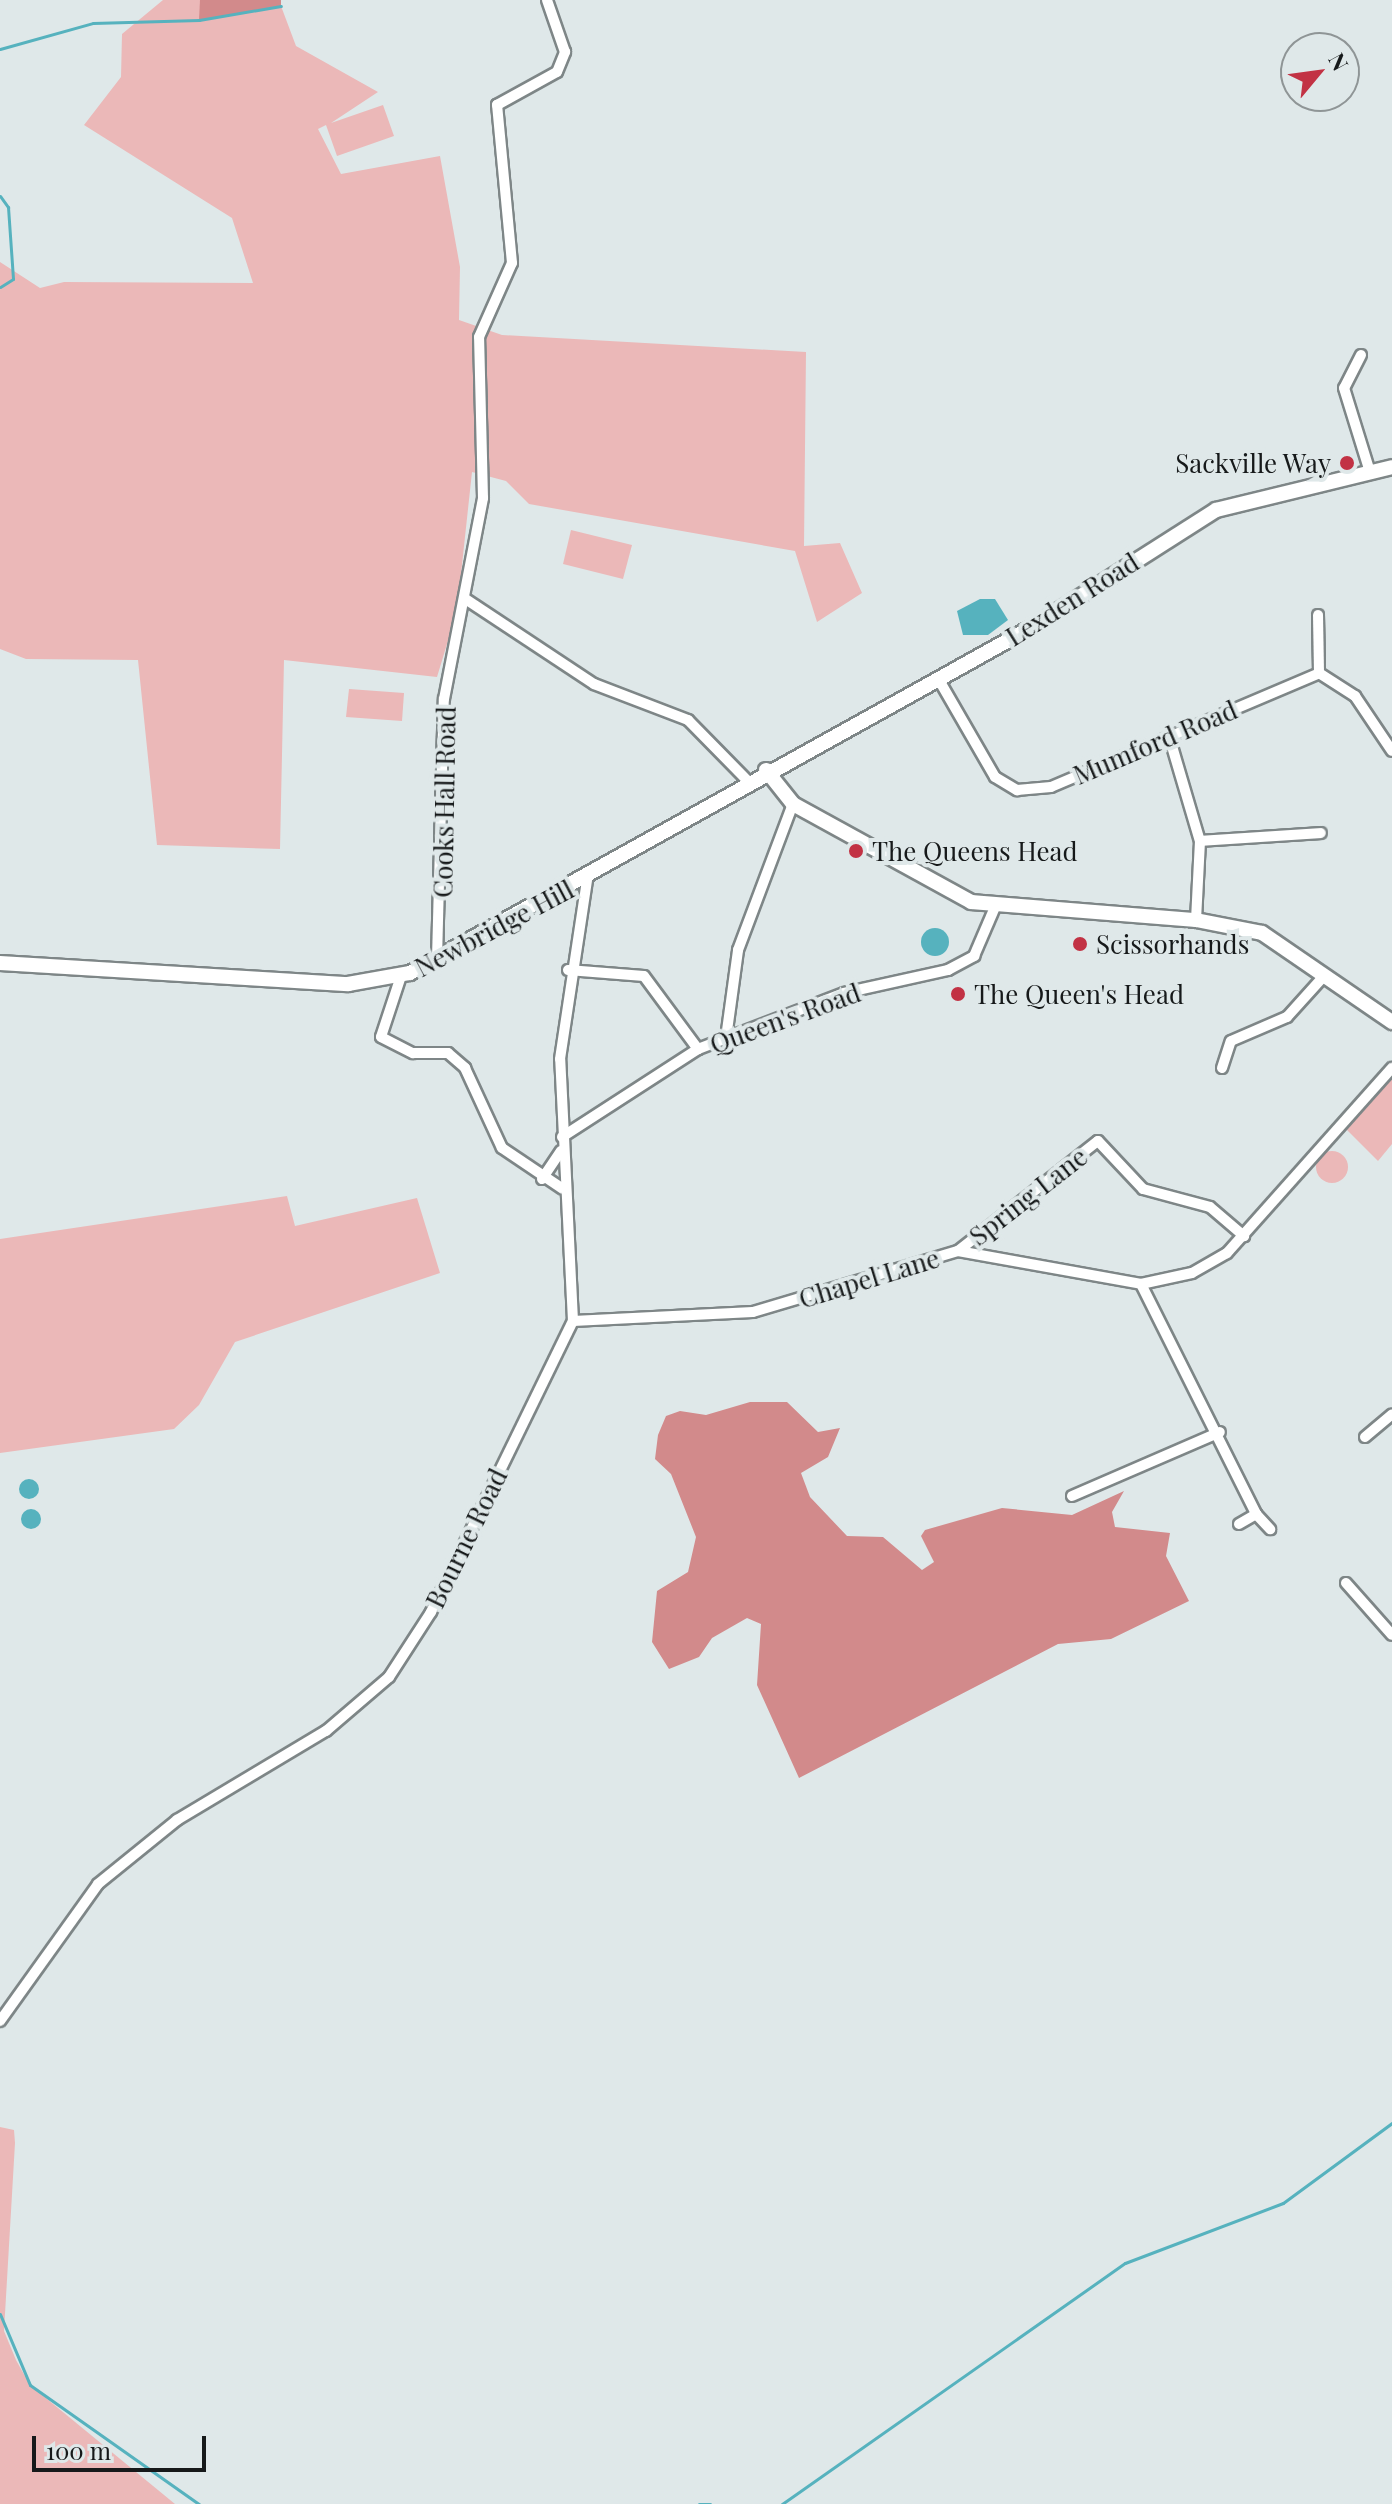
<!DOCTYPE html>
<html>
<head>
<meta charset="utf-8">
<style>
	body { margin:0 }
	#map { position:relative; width:1392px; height:2504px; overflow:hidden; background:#dfe8e9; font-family:"Playfair Display",serif }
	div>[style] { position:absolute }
	.green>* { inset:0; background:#ebb8b8 }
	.round { border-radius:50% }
	.forest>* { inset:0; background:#d28a8b }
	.water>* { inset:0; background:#56b2be }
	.stream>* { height:3px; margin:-1.5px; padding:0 1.5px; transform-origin:1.5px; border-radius:1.5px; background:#56b2be }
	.roads { filter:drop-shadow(2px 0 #7e8687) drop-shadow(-2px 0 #7e8687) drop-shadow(0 2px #7e8687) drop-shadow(0 -2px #7e8687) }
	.minor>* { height:10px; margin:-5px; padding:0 5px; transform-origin:5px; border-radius:5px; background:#fff }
	.tertiary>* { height:14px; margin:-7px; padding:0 7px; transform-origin:7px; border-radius:7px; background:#fff }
	.dots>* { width:22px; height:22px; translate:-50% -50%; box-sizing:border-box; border:4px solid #dfe8e9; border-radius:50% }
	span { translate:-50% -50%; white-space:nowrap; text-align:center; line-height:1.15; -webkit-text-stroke:8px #dfe8e9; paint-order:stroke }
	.poi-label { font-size:26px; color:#16191a }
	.right { translate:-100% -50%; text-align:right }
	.left { translate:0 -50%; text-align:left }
	.street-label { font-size:26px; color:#16191a }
	.north { position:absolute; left:1280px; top:32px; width:80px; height:80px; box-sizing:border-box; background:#dfe8e9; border:2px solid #8f9596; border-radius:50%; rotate:61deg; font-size:22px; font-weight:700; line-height:32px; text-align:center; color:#16191a }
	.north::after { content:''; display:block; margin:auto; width:28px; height:36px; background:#c23244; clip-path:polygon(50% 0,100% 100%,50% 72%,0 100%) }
	.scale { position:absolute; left:32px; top:2436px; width:174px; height:36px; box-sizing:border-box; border:4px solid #16191a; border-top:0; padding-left:10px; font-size:24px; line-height:28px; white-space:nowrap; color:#16191a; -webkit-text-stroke:6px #dfe8e9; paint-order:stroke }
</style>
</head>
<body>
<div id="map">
	<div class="green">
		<i style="clip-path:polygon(163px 0,200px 0,200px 19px,281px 6px,296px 46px,378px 92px,331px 123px,383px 105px,394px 136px,337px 156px,326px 125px,318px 129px,341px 174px,440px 156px,460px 267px,459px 320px,502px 335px,806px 352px,804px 546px,840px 543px,862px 593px,817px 622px,795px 551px,529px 504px,506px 481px,472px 472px,457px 611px,437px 677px,284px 660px,280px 849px,157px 845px,138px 660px,26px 659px,0 649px,0 262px,40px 288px,64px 282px,253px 283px,232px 218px,84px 125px,121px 77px,122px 34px)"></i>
		<i style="clip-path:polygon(571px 530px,632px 545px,623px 579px,563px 564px)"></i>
		<i style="clip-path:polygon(349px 689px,404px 693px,402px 721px,346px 717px)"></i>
		<i style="clip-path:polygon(1392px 1072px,1392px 1144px,1378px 1161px,1345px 1128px)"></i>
		<i class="round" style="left:1316px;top:1151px;width:32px;height:32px"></i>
		<i style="clip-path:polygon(287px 1196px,295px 1226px,417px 1198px,440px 1273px,235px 1342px,199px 1405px,174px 1429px,0 1453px,0 1239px)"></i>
		<i style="clip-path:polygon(0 2127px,14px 2130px,15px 2143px,4px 2331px,16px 2360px,30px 2385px,175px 2504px,0 2504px)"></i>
	</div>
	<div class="forest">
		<i style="clip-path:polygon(200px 0,281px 0,281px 6px,199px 20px)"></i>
		<i style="clip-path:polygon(750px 1402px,787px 1402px,818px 1432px,840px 1428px,828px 1457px,801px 1473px,810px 1497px,847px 1536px,883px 1537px,922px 1570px,934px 1562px,921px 1536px,925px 1530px,1002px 1508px,1072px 1515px,1124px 1491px,1112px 1512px,1115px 1527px,1170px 1533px,1166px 1556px,1189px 1601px,1111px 1639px,1058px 1644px,799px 1778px,757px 1685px,761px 1624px,747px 1618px,712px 1638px,699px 1657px,669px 1669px,652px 1642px,657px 1591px,688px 1572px,696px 1537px,671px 1474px,655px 1459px,658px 1435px,666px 1416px,680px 1411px,706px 1415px)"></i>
	</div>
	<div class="water">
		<i style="clip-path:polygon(980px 599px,995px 599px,1008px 620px,988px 635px,963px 635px,957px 611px)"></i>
		<i class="round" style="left:921px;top:928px;width:28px;height:28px"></i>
		<i class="round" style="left:19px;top:1479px;width:20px;height:20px"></i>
		<i class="round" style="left:21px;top:1509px;width:20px;height:20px"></i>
	</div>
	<div class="stream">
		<i style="left:0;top:49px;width:97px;rotate:-15.6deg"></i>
		<i style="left:93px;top:23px;width:106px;rotate:-1.6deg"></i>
		<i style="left:199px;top:20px;width:83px;rotate:-9.7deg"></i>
		<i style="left:0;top:196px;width:14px;rotate:54deg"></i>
		<i style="left:8px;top:207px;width:72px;rotate:86deg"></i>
		<i style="left:13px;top:279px;width:15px;rotate:148deg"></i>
		<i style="left:0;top:2314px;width:77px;rotate:67.1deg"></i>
		<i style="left:30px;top:2385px;width:207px;rotate:35.2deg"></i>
		<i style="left:699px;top:2504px;width:11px"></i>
		<i style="left:782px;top:2504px;width:419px;rotate:-35.1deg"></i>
		<i style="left:1125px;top:2263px;width:169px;rotate:-20.8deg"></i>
		<i style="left:1283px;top:2203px;width:135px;rotate:-36.3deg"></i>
	</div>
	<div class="roads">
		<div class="minor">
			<i style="left:1361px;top:355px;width:37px;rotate:117deg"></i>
			<i style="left:1344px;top:388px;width:85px;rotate:72.8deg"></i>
			<i style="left:467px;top:600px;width:152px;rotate:33.5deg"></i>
			<i style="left:594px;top:684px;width:101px;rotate:21deg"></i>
			<i style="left:688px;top:720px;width:84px;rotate:45.5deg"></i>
			<i style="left:1318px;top:615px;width:58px;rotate:89deg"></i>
			<i style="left:939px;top:680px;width:112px;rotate:60deg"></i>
			<i style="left:995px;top:777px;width:26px;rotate:31deg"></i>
			<i style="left:1017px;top:790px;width:34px;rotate:-5deg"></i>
			<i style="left:1051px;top:787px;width:291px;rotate:-23deg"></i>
			<i style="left:1319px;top:673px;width:43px;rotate:32.6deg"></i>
			<i style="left:1355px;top:696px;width:66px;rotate:56.1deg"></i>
			<i style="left:1169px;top:736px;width:109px;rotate:73.6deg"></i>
			<i style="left:1200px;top:841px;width:79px;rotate:92.9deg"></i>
			<i style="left:1200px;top:841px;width:121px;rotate:-3.8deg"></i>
			<i style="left:437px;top:959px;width:260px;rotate:-88.5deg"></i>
			<i style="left:444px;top:699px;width:205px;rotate:-79deg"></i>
			<i style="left:483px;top:498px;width:161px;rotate:-91.4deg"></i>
			<i style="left:479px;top:337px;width:81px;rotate:-66deg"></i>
			<i style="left:512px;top:263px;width:159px;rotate:-95.4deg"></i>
			<i style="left:497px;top:105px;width:68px;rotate:-28.8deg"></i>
			<i style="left:557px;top:72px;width:22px;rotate:-68deg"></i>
			<i style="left:565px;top:52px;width:55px;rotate:-109.1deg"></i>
			<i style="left:568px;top:970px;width:76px;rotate:4.5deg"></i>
			<i style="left:644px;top:976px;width:91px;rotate:53.5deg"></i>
			<i style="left:401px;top:976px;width:64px;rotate:108.2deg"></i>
			<i style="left:381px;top:1037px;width:36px;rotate:27deg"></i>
			<i style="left:413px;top:1053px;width:35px"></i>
			<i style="left:448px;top:1053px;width:23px;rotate:41deg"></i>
			<i style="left:465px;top:1068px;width:88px;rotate:65.2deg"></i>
			<i style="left:502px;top:1148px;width:73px;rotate:33.9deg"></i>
			<i style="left:726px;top:1038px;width:89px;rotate:-82.2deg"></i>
			<i style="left:738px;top:950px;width:156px;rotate:-69.4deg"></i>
			<i style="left:1222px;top:1068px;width:28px;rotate:-72deg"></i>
			<i style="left:1231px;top:1041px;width:61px;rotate:-23.2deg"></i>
			<i style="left:1287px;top:1017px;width:57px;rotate:-47.9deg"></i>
			<i style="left:562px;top:1137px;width:162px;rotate:-32.9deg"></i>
			<i style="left:698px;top:1049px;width:156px;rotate:-21deg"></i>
			<i style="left:844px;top:993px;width:107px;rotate:-12.5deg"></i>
			<i style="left:948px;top:970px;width:30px;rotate:-28deg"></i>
			<i style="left:974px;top:956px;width:53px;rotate:-66.8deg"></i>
			<i style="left:542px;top:1179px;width:34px;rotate:-56deg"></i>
			<i style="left:958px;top:1251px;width:178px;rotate:-38.2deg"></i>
			<i style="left:1098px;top:1141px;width:66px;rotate:46.8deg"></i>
			<i style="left:1143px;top:1189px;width:69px;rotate:15deg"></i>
			<i style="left:1210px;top:1207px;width:45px;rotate:40.5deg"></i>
			<i style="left:1141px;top:1284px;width:257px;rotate:63.4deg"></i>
			<i style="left:1256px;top:1514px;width:21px;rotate:47deg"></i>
			<i style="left:573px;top:1321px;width:180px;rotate:-2.9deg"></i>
			<i style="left:753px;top:1312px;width:214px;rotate:-16.6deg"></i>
			<i style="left:958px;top:1251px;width:186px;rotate:10.2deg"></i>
			<i style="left:1141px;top:1284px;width:52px;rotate:-12.2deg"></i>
			<i style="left:1192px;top:1273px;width:40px;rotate:-29.7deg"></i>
			<i style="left:1227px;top:1253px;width:248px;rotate:-48.3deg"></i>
			<i style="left:1365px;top:1437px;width:35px;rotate:-40deg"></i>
			<i style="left:1072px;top:1496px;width:161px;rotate:-23.4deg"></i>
			<i style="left:1239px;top:1524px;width:20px;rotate:-30deg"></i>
			<i style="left:1346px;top:1583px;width:69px;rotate:48.5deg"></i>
			<i style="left:0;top:2021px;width:168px;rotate:-54.4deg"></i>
			<i style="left:98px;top:1884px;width:102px;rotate:-39deg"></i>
			<i style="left:177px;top:1820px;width:174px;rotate:-30.9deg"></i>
			<i style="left:326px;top:1731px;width:83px;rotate:-40.6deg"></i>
			<i style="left:389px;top:1677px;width:77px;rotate:-57.1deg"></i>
			<i style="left:431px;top:1612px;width:324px;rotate:-64deg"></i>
			<i style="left:573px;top:1321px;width:262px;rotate:-92.8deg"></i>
			<i style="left:560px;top:1059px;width:181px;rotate:-81.4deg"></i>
		</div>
		<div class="tertiary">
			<i style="left:766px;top:770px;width:43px;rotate:51.5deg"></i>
			<i style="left:793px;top:804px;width:203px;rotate:28.8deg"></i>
			<i style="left:971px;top:902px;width:226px;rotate:4.6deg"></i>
			<i style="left:1196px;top:920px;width:67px;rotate:11.1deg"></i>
			<i style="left:1262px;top:933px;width:158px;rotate:34.4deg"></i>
			<i style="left:0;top:963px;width:349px;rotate:3.5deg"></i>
			<i style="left:348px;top:984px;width:63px;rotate:-10.1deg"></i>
			<i style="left:410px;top:973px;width:714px;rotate:-29.08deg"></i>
			<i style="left:1034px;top:626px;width:216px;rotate:-32.5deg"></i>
			<i style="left:1216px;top:510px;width:181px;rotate:-13.7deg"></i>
		</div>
	</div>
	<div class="dots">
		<i style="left:1347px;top:463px;background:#c23244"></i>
		<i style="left:856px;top:851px;background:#c23244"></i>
		<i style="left:1080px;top:944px;background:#c23244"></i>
		<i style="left:958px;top:994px;background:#c23244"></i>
	</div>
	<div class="poi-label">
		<span class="right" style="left:1331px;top:463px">Sackville Way</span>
		<span class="left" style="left:872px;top:851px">The Queens Head</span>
		<span class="left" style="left:1096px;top:944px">Scissorhands</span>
		<span class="left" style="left:974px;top:994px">The Queen's Head</span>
	</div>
	<div class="street-label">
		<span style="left:1072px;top:599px;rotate:-32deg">Lexden Road</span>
		<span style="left:1155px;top:742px;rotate:-23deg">Mumford Road</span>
		<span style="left:444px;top:802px;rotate:-89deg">Cooks Hall Road</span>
		<span style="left:494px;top:928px;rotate:-28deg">Newbridge Hill</span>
		<span style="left:785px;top:1018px;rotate:-20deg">Queen's Road</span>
		<span style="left:1028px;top:1196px;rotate:-38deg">Spring Lane</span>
		<span style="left:869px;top:1278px;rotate:-17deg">Chapel Lane</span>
		<span style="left:466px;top:1538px;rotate:-64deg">Bourne Road</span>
	</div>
	<div class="north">N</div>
	<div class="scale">100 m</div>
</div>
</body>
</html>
